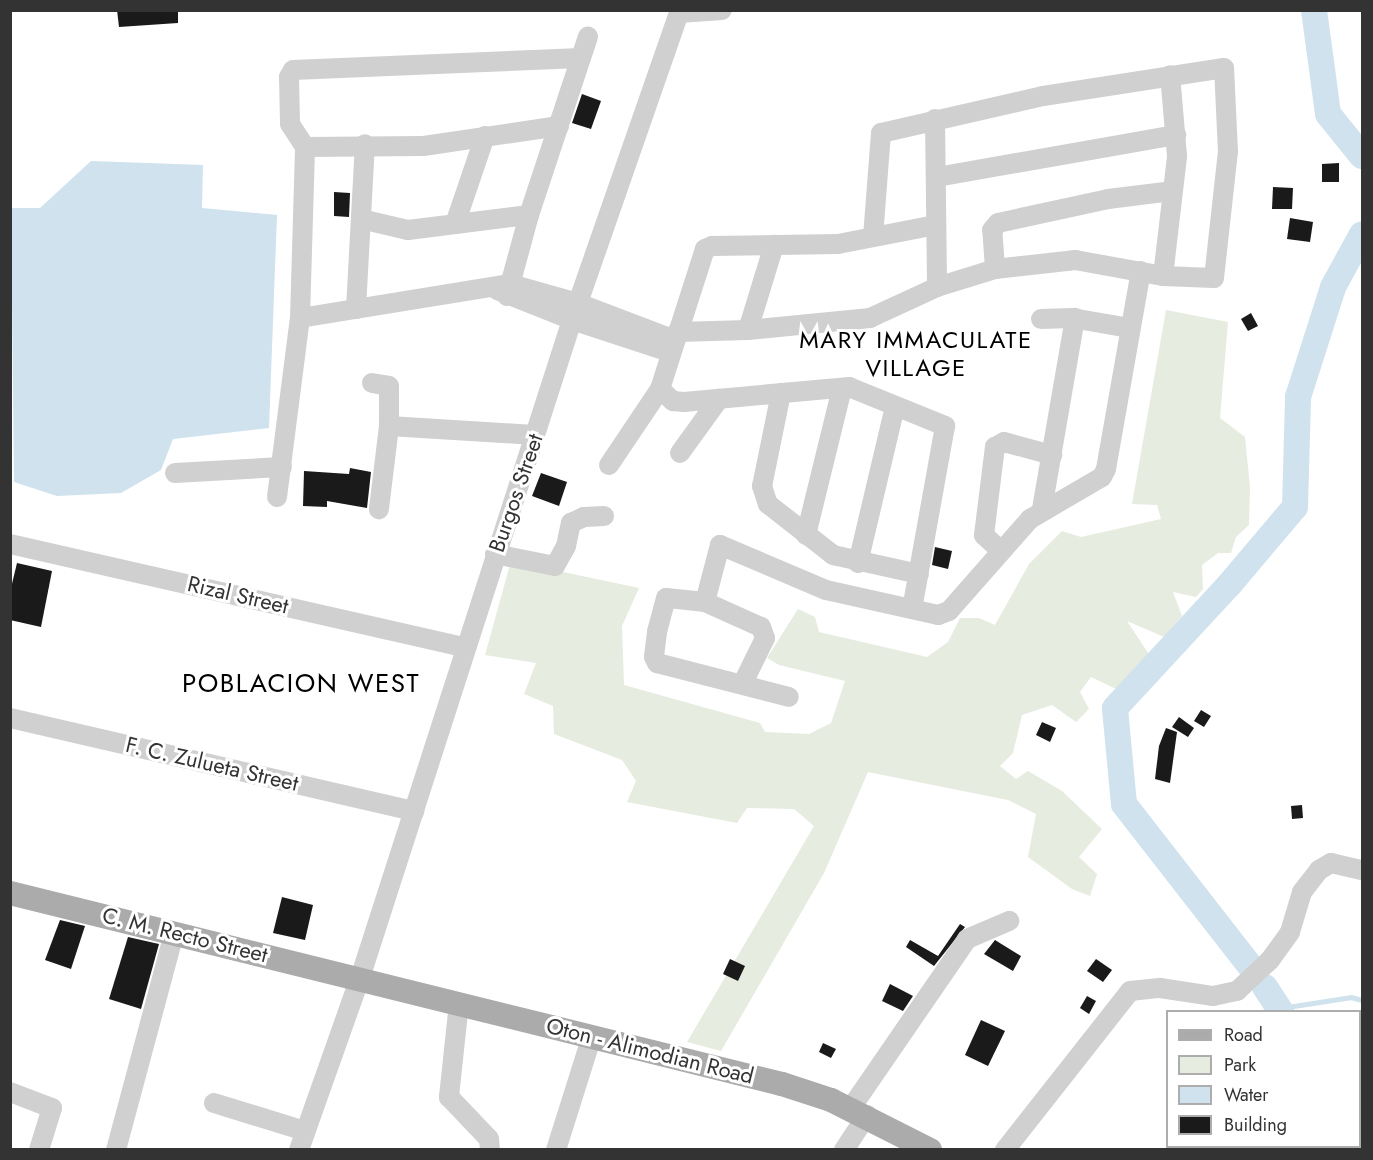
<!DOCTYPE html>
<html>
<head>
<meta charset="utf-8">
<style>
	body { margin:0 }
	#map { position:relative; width:1373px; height:1160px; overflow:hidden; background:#fff; font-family:Jost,sans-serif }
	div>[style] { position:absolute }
	.green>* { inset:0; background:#e6ecdf }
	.water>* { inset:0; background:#cfe2ee }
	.stream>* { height:4.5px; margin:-2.25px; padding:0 2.25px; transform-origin:2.25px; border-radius:2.25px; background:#cfe2ee }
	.river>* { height:26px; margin:-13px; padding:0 13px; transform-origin:13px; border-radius:13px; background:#cfe2ee }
	.building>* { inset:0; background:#1a1a1a }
	.minor>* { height:20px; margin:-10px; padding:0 10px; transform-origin:10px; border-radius:10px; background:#d0d0d0 }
	.major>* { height:24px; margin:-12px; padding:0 12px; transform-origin:12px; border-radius:12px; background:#ababab }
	span { translate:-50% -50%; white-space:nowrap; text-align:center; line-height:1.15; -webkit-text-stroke:6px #fff; paint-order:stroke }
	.street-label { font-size:22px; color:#333 }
	.neighbourhood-label { font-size:24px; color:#000; letter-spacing:1.5px }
	.quarter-label { font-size:26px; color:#000; letter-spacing:1.5px }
	.frame { position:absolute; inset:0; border:12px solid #333; pointer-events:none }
	.legend { position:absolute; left:1166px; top:1010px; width:195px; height:138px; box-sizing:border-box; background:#fff; border:2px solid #adadad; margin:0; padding:8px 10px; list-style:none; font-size:18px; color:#333 }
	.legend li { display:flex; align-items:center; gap:12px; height:30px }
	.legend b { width:30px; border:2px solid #adadad }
</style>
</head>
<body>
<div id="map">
	<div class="green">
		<i style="clip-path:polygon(1166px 310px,1228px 322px,1220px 418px,1245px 437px,1250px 487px,1249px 525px,1236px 537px,1231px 553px,1218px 553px,1202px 565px,1203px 589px,1196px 597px,1173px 592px,1182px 616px,1164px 637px,1127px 621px,1160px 671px,1133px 697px,1091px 677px,1080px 692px,1089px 709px,1076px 722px,1052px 705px,1022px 715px,1013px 753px,1000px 766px,1016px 779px,1028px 771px,1062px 791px,1102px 829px,1079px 857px,1097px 874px,1090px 896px,1072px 889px,1028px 857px,1036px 814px,1008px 800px,868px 772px,824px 873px,721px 1051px,687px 1042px,814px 826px,794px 809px,747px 808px,737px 823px,627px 802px,636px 781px,622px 760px,554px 734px,553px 706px,524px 694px,536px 663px,485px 655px,511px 561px,639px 588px,622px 626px,624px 685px,760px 723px,765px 732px,809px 734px,831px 723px,845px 681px,779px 665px,767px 658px,798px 609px,815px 617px,819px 632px,927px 657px,948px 642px,960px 618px,979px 618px,995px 625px,1029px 564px,1062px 531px,1081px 537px,1161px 519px,1157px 505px,1132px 504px)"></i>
		<i style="clip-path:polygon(1267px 1147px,1275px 1149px,1202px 1147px,1267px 1146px)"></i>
	</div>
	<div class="water">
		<i style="clip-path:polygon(91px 161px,203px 165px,202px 208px,277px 215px,269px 428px,173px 439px,161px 470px,121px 493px,57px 496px,14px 482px,11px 208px,40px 208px)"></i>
	</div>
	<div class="stream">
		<i style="left:1281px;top:1008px;width:71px;rotate:-8.9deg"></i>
		<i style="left:1351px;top:997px;width:11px;rotate:15deg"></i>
	</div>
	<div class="river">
		<i style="left:1314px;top:10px;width:105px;rotate:82.3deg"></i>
		<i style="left:1328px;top:114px;width:54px;rotate:51deg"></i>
		<i style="left:1250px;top:966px;width:205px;rotate:-127.9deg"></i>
		<i style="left:1124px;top:804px;width:96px;rotate:-95.4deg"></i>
		<i style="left:1115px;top:708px;width:168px;rotate:-47.2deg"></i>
		<i style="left:1229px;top:585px;width:102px;rotate:-49.8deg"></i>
		<i style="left:1295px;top:507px;width:110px;rotate:-88.4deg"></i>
		<i style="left:1298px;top:397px;width:115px;rotate:-72.3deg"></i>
		<i style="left:1333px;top:287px;width:60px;rotate:-61.3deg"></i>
		<i style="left:1265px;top:987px;width:30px;rotate:57deg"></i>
		<i style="left:1360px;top:1119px;width:2px"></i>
	</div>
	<div class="building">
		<i style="clip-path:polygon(117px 10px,178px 10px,178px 23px,119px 27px)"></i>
		<i style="clip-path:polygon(582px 94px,601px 101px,591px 129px,572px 123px)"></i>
		<i style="clip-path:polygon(1339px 163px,1339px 182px,1322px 182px,1322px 164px)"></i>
		<i style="clip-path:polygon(1273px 187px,1293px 188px,1292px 209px,1272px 209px)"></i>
		<i style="clip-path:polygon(334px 192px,350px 193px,349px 217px,334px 216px)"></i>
		<i style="clip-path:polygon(1290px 218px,1313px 222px,1310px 242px,1287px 239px)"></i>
		<i style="clip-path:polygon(1251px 313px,1258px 326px,1248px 331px,1241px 319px)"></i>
		<i style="clip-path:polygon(350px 468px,371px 472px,367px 508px,327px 501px,327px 507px,303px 506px,304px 471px,349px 474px)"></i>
		<i style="clip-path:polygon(541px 473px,567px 482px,559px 506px,532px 496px)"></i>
		<i style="clip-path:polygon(935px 547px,952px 551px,948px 569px,932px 565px)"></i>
		<i style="clip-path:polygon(17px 563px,52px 571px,41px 627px,10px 620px,10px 592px)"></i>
		<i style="clip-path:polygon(1201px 710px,1211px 716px,1204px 727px,1194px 721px)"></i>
		<i style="clip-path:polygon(1179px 717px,1194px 728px,1188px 737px,1172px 727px)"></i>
		<i style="clip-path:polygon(1042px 722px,1056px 728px,1050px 742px,1036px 735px)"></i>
		<i style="clip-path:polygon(1166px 728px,1177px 732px,1170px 783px,1155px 779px,1159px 746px)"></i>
		<i style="clip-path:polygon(1302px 805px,1303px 818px,1292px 819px,1291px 806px)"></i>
		<i style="clip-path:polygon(282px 897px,313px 905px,305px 940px,273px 933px)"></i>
		<i style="clip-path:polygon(60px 920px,85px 926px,71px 969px,45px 960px)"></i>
		<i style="clip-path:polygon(960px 924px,965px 927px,934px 966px,906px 947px,910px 940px,938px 956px)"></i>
		<i style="clip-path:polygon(128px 937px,159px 944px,141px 1009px,109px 999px)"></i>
		<i style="clip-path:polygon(995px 940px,1021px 956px,1013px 971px,984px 954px)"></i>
		<i style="clip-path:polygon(730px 959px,745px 966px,738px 981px,723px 974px)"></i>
		<i style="clip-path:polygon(1096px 959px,1112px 970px,1103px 982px,1087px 971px)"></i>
		<i style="clip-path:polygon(890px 984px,913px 996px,903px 1011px,882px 1001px)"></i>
		<i style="clip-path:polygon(1087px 996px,1096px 1001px,1089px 1014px,1080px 1008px)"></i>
		<i style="clip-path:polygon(981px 1020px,1005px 1031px,988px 1066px,965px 1055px)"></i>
		<i style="clip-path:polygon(823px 1043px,836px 1049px,831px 1058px,819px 1052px)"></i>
	</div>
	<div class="minor">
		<i style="left:679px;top:13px;width:43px;rotate:-4deg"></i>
		<i style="left:935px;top:119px;width:168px;rotate:89.3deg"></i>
		<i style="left:559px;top:126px;width:137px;rotate:171.6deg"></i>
		<i style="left:423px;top:146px;width:118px;rotate:179.5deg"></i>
		<i style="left:305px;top:147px;width:27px;rotate:-123deg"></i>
		<i style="left:290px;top:124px;width:47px;rotate:-91.2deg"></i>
		<i style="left:289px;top:77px;width:8px;rotate:-60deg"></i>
		<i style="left:293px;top:70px;width:288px;rotate:-2.4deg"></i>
		<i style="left:937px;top:177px;width:243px;rotate:-10deg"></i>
		<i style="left:361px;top:219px;width:48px;rotate:13.2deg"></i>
		<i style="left:408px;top:230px;width:122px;rotate:-7.1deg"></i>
		<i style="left:455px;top:224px;width:93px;rotate:-71.2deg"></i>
		<i style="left:995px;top:269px;width:39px;rotate:-94deg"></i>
		<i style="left:992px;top:230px;width:9px;rotate:-49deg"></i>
		<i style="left:998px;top:223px;width:113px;rotate:-12.3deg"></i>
		<i style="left:1108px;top:199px;width:64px;rotate:-7.1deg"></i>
		<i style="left:1163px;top:276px;width:121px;rotate:-83.3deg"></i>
		<i style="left:1177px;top:156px;width:81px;rotate:-94.9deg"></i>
		<i style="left:497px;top:290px;width:81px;rotate:21.8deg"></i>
		<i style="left:572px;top:320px;width:97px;rotate:18.1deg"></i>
		<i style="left:507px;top:296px;width:84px;rotate:-74.8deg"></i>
		<i style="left:529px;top:215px;width:188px;rotate:-71.7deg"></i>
		<i style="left:356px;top:309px;width:165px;rotate:-86.9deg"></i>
		<i style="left:300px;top:318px;width:213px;rotate:-9.2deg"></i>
		<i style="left:510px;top:284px;width:71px;rotate:15.6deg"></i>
		<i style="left:578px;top:303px;width:104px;rotate:20.9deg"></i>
		<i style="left:1041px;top:319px;width:31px;rotate:-2deg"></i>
		<i style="left:1072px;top:318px;width:59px;rotate:9.8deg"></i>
		<i style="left:748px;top:330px;width:89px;rotate:-73deg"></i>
		<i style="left:677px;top:332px;width:71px;rotate:-1.6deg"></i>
		<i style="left:748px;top:330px;width:123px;rotate:-5.6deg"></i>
		<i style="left:870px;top:318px;width:74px;rotate:-24.8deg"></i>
		<i style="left:937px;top:287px;width:61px;rotate:-17.2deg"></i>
		<i style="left:995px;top:269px;width:81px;rotate:-6.4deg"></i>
		<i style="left:1075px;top:260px;width:89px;rotate:10.3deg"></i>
		<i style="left:1163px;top:276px;width:51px;rotate:2.2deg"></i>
		<i style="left:1214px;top:278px;width:127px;rotate:-83.7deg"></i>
		<i style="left:1228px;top:152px;width:84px;rotate:-92.7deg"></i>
		<i style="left:1224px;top:68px;width:183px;rotate:171.2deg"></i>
		<i style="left:1043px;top:96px;width:166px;rotate:167.1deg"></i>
		<i style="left:881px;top:133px;width:104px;rotate:94.4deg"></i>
		<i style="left:372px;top:383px;width:17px;rotate:10deg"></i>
		<i style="left:389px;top:386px;width:40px;rotate:90deg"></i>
		<i style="left:389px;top:426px;width:84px;rotate:96.9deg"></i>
		<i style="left:660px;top:389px;width:18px;rotate:43deg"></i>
		<i style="left:673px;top:401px;width:11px;rotate:5deg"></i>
		<i style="left:684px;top:402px;width:166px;rotate:-5.2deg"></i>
		<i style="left:849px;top:387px;width:104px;rotate:22.1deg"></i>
		<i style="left:945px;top:426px;width:186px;rotate:100.2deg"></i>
		<i style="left:781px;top:393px;width:95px;rotate:101.5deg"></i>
		<i style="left:762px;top:486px;width:19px;rotate:72deg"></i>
		<i style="left:768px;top:504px;width:83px;rotate:38.1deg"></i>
		<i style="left:833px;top:555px;width:88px;rotate:12.5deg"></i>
		<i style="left:389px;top:426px;width:146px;rotate:3.5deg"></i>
		<i style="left:680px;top:453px;width:67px;rotate:-54.2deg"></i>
		<i style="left:609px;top:465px;width:92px;rotate:-56.1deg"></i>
		<i style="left:660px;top:389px;width:147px;rotate:-72.2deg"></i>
		<i style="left:705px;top:249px;width:8px;rotate:-23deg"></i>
		<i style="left:712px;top:246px;width:126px;rotate:-0.9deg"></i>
		<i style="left:838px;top:244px;width:100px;rotate:-11deg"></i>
		<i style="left:175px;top:473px;width:107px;rotate:-3.2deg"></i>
		<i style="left:277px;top:497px;width:180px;rotate:-82.7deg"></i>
		<i style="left:300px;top:318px;width:171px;rotate:-88.3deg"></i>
		<i style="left:1042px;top:509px;width:194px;rotate:-80.2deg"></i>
		<i style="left:806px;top:535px;width:151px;rotate:-76.2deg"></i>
		<i style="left:10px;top:544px;width:467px;rotate:12.8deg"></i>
		<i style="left:1001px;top:551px;width:23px;rotate:-137deg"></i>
		<i style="left:984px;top:535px;width:89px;rotate:-82.9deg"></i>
		<i style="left:995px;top:447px;width:10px;rotate:-29deg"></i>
		<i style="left:1004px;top:442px;width:50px;rotate:15.2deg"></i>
		<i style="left:495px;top:554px;width:61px;rotate:11.3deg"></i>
		<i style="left:555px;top:566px;width:23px;rotate:-61deg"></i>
		<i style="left:566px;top:546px;width:24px;rotate:-78deg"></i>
		<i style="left:571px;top:523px;width:14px;rotate:-25deg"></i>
		<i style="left:584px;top:517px;width:20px;rotate:-3deg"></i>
		<i style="left:858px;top:563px;width:161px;rotate:-76.7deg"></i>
		<i style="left:705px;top:602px;width:59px;rotate:-75.3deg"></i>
		<i style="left:720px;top:545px;width:115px;rotate:23deg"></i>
		<i style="left:826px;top:590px;width:115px;rotate:12.6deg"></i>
		<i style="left:938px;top:615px;width:12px;rotate:-20deg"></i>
		<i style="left:949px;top:611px;width:123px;rotate:-48.6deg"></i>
		<i style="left:1030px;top:519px;width:83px;rotate:-30.3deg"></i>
		<i style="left:1102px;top:477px;width:9px;rotate:-63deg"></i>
		<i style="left:1106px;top:469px;width:201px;rotate:-80deg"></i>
		<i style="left:743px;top:683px;width:50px;rotate:-63.9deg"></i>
		<i style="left:765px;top:638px;width:12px;rotate:-110deg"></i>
		<i style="left:761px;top:627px;width:61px;rotate:-155.9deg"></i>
		<i style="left:705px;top:602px;width:39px;rotate:-174deg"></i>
		<i style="left:666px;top:598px;width:35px;rotate:105deg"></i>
		<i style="left:657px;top:632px;width:25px;rotate:97deg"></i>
		<i style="left:654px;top:657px;width:7px;rotate:63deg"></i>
		<i style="left:657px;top:663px;width:136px;rotate:14.4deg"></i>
		<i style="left:10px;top:718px;width:415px;rotate:13deg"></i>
		<i style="left:459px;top:1003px;width:95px;rotate:96.1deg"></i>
		<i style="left:449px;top:1097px;width:58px;rotate:46.4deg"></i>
		<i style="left:489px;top:1139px;width:11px;rotate:85deg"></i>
		<i style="left:10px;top:1092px;width:45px;rotate:20.9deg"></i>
		<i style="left:52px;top:1108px;width:44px;rotate:107.2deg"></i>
		<i style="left:214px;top:1103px;width:95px;rotate:17.1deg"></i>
		<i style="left:851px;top:1108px;width:205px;rotate:-55.5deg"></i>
		<i style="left:967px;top:939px;width:46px;rotate:-23.2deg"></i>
		<i style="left:116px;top:1150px;width:225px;rotate:-75deg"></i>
		<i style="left:299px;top:1150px;width:182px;rotate:-70.5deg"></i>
		<i style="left:360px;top:978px;width:691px;rotate:-72.14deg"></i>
		<i style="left:572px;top:320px;width:328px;rotate:-70.8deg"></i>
		<i style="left:556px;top:1150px;width:120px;rotate:-72.5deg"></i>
		<i style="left:844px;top:1150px;width:42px;rotate:-56.7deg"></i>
		<i style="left:1005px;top:1150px;width:202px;rotate:-51.8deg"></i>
		<i style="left:1130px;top:991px;width:30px;rotate:-6deg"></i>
		<i style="left:1160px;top:988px;width:54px;rotate:8.6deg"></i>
		<i style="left:1213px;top:996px;width:25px;rotate:-12deg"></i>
		<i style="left:1237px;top:991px;width:45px;rotate:-43.2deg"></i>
		<i style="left:1270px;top:960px;width:34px;rotate:-54deg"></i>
		<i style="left:1290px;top:932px;width:42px;rotate:-73.3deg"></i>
		<i style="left:1302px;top:892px;width:28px;rotate:-52deg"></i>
		<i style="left:1319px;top:870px;width:14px;rotate:-30deg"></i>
		<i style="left:1331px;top:863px;width:32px;rotate:13deg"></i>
	</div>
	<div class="major">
		<i style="left:10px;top:893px;width:795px;rotate:13.9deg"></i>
		<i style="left:782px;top:1084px;width:52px;rotate:18.1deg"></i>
		<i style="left:831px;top:1100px;width:111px;rotate:26.8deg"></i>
	</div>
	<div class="street-label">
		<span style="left:516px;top:493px;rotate:-71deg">Burgos Street</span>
		<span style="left:238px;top:595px;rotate:13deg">Rizal Street</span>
		<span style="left:212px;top:764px;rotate:13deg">F. C. Zulueta Street</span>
		<span style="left:185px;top:935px;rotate:14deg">C. M. Recto Street</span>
		<span style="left:650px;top:1051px;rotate:14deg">Oton - Alimodian Road</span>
	</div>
	<div class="neighbourhood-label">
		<span style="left:916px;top:354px">MARY IMMACULATE<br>VILLAGE</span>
	</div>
	<div class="quarter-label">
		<span style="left:301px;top:684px">POBLACION WEST</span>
	</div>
	<div class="frame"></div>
	<ul class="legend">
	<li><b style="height:8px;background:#ababab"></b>Road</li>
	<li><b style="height:16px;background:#e6ecdf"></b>Park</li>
	<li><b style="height:16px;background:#cfe2ee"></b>Water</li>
	<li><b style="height:16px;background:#1a1a1a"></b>Building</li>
	</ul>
</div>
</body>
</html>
